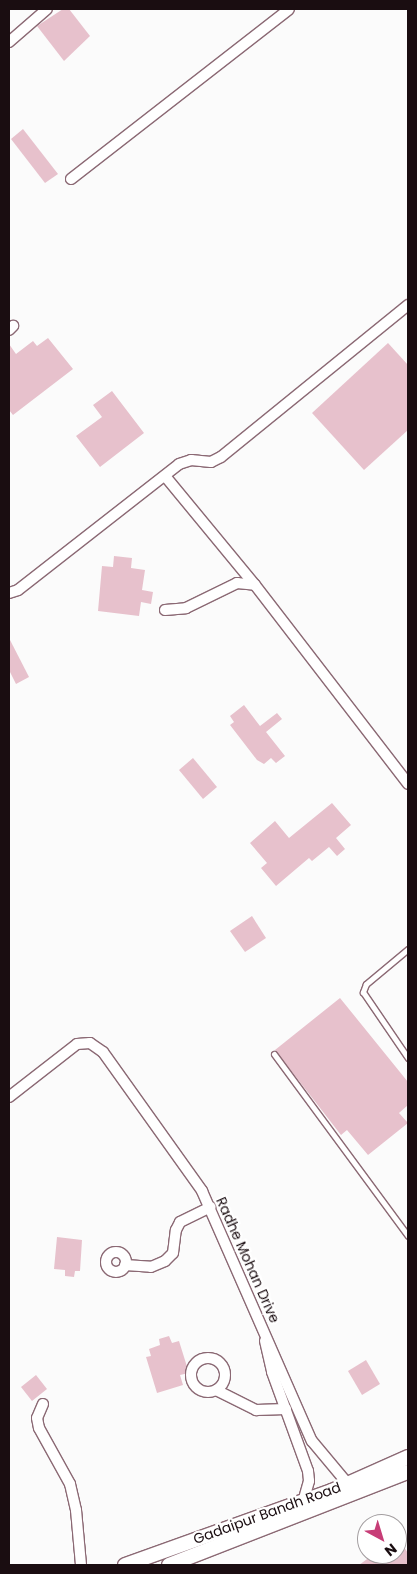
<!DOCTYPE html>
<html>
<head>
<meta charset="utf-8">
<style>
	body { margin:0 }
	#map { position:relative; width:417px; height:1574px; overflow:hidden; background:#fbfbfb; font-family:Poppins,sans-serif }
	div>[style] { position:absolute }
	.building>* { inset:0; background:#e7c1cc }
	.roads { filter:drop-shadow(1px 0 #8b6974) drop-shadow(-1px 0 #8b6974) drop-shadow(0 1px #8b6974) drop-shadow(0 -1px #8b6974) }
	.service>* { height:5px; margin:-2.5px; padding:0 2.5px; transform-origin:2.5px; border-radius:2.5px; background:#fff }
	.minor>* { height:10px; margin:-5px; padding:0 5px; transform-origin:5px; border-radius:5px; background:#fff }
	.minor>.ring { margin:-5px; padding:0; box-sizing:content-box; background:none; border:10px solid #fff; border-radius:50% }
	.tertiary>* { height:14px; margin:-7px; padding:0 7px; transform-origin:7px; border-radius:7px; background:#fff }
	span { translate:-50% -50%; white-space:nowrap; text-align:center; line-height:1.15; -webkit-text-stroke:4.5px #fff; paint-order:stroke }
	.street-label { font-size:14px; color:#1a0d11 }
	.frame { position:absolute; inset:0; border:10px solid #1a0d11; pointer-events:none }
	.north { position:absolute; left:357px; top:1514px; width:50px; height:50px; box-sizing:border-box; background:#fff; border:1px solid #a39ea0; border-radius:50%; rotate:141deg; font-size:14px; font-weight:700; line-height:20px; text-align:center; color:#1a0d11 }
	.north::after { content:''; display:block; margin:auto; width:18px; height:22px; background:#c73d77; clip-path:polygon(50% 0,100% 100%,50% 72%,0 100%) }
</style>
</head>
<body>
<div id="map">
	<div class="building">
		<i style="clip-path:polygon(63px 9px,69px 9px,90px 36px,64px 61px,37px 26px)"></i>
		<i style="clip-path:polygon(23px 129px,58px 174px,45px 183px,11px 139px)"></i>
		<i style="clip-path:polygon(48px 338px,73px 369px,13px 415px,9px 410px,9px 344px,16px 354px,33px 341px,37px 346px)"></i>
		<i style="clip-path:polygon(388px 343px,408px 365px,408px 430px,364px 470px,312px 413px)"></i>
		<i style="clip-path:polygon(112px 391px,144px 433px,100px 467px,76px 436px,102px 417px,93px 405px)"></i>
		<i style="clip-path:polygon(114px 556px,132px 558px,131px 568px,145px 570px,142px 590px,153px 592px,151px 604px,141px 602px,139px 616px,98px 611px,102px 566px,113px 567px)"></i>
		<i style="clip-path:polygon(9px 638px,29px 677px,16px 684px,9px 670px)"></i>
		<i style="clip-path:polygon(244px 705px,260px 726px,277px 713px,282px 719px,266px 732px,285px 756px,276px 763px,271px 758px,264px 764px,257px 760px,230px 725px,234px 722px,230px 716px)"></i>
		<i style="clip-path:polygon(193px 758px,217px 787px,203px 799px,179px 770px)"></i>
		<i style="clip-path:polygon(332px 803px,351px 825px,336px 838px,345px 849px,337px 856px,329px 847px,312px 861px,309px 858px,276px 886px,261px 868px,267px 863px,250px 843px,275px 821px,289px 838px)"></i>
		<i style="clip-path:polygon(252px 916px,266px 938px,245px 952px,230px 931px)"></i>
		<i style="clip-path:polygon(340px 998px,408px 1082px,408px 1105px,399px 1113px,408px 1123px,368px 1155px,347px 1130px,341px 1135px,275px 1050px)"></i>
		<i style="clip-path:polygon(57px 1237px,82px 1240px,80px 1271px,75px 1271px,74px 1277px,65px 1276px,65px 1270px,54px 1269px)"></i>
		<i style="clip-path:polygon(169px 1336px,172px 1343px,179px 1341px,189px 1373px,180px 1375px,183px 1385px,157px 1393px,146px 1357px,151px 1356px,149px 1349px,160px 1345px,159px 1339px)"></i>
		<i style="clip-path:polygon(366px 1360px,380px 1384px,362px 1395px,348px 1371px)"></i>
		<i style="clip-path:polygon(36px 1375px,47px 1389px,32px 1401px,21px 1387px)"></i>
		<i style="clip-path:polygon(397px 1537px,408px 1553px,408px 1565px,359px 1565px,374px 1554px,397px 1554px)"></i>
	</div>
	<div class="roads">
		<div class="service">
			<i style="left:408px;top:949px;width:55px;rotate:140.2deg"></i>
			<i style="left:366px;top:984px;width:9px;rotate:111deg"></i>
			<i style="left:363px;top:992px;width:80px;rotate:55.7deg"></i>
			<i style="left:274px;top:1054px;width:226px;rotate:53.6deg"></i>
		</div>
		<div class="minor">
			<i style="left:9px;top:42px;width:50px;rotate:-41deg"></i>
			<i style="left:71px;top:179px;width:276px;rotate:-37.9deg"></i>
			<i style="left:9px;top:330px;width:6px;rotate:-45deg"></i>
			<i style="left:165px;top:476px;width:141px;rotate:50.5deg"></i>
			<i style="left:255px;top:585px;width:251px;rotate:52.4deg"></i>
			<i style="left:9px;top:593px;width:9px;rotate:-18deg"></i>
			<i style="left:18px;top:590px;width:204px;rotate:-38deg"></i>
			<i style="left:179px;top:464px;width:13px;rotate:-18deg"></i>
			<i style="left:191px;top:460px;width:20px;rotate:6deg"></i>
			<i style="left:211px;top:462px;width:11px;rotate:-27deg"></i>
			<i style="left:221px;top:457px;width:241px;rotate:-39.1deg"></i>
			<i style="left:165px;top:610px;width:21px;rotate:-5deg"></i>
			<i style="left:186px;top:608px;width:57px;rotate:-26.1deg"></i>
			<i style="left:237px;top:583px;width:18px;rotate:6deg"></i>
			<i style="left:9px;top:1097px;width:86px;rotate:-37.9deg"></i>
			<i style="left:77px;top:1044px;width:13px;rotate:-4deg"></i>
			<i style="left:90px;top:1043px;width:16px;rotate:35deg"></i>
			<i style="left:103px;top:1052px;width:171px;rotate:54.5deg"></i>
			<i style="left:202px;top:1191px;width:273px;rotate:66.3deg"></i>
			<i style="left:312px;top:1441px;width:56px;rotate:50.1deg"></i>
			<i class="ring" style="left:106px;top:1252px;width:10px;height:10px"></i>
			<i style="left:125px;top:1265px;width:26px;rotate:4deg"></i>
			<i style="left:151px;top:1267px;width:15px;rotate:-23deg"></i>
			<i style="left:165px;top:1261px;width:11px;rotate:-45deg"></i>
			<i style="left:173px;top:1253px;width:23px;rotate:-83deg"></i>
			<i style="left:176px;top:1230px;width:9px;rotate:-63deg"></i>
			<i style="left:180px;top:1222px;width:34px;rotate:-26deg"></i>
			<i style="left:265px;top:1341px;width:32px;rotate:77deg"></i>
			<i style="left:272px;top:1372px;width:105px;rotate:70deg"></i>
			<i style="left:308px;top:1471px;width:10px;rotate:84deg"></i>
			<i style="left:309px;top:1481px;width:19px;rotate:106deg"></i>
			<i class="ring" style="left:191px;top:1358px;width:24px;height:24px"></i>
			<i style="left:216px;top:1390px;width:45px;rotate:26.6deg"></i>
			<i style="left:256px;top:1410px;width:30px;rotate:-2deg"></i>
			<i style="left:43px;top:1404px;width:15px;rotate:113deg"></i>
			<i style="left:37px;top:1418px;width:10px;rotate:79deg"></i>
			<i style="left:39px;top:1428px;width:64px;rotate:61deg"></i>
			<i style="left:70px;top:1484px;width:27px;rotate:77deg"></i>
			<i style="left:76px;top:1510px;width:55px;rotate:84.8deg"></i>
		</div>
		<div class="tertiary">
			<i style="left:125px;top:1565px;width:220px;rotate:-19.7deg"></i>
			<i style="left:332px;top:1491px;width:83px;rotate:-24.1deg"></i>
			<i style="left:169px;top:1565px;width:256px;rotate:-21.3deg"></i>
		</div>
	</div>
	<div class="street-label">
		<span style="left:248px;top:1260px;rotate:66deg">Radhe Mohan Drive</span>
		<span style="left:267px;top:1513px;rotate:-20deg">Gadaipur Bandh Road</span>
	</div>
	<div class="frame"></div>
	<div class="north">N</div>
</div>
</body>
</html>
